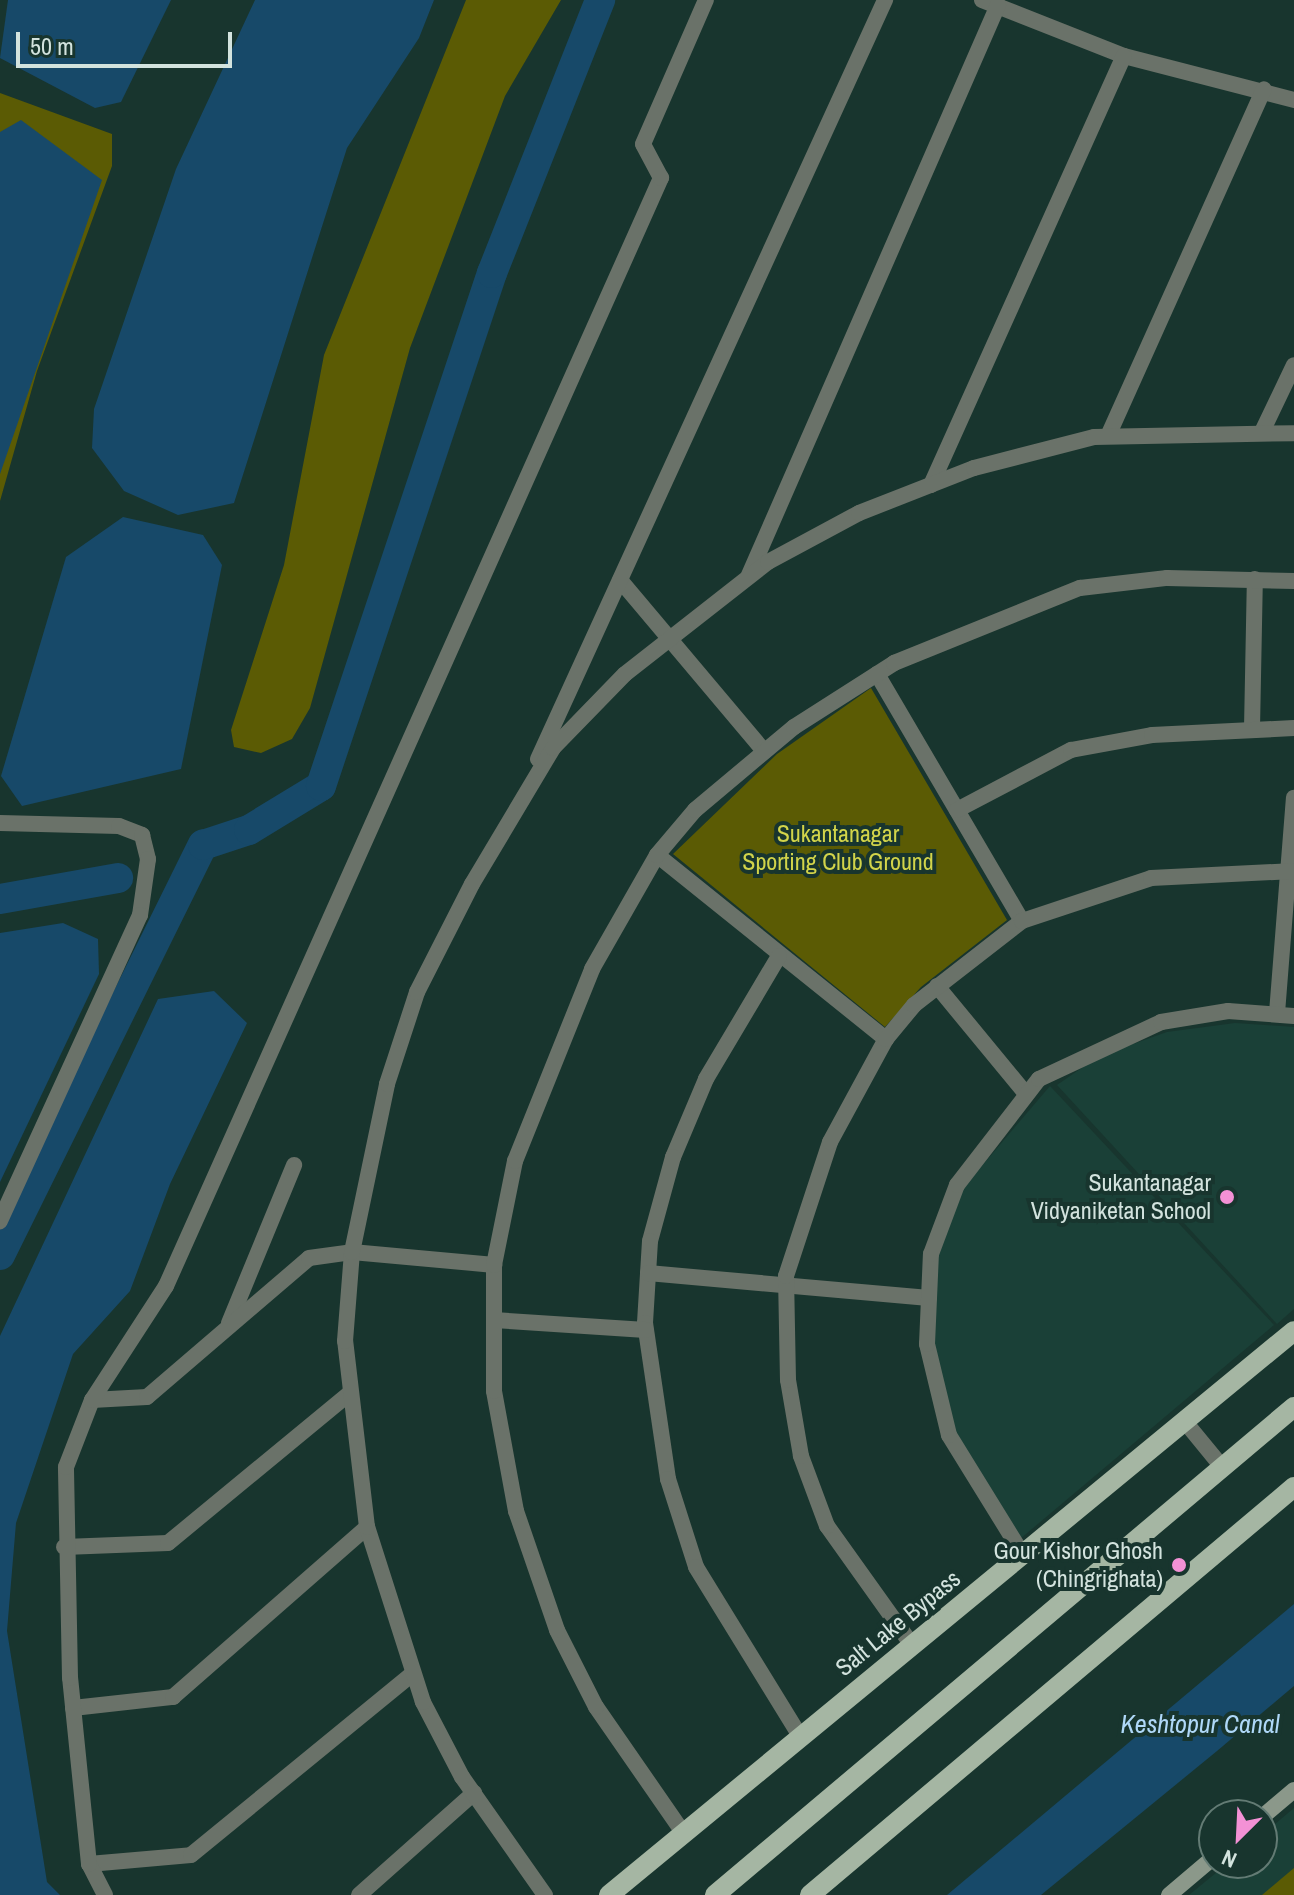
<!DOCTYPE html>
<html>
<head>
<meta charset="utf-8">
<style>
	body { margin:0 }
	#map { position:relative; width:1294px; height:1895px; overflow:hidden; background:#18352e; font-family:"Archivo Narrow",sans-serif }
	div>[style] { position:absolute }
	.built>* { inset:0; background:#1a4037 }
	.green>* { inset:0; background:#5b5b04 }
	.water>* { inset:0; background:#174969 }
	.canal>* { height:30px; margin:-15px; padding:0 15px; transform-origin:15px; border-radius:15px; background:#174969 }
	.lane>* { height:16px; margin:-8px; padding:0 8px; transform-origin:8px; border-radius:8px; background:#6a7269 }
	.street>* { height:16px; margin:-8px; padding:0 8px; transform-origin:8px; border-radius:8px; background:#6a7269 }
	.secondary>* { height:16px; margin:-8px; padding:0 8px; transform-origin:8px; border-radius:8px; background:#8b988a }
	.primary>* { height:20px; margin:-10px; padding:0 10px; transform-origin:10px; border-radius:10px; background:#a5b6a3 }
	.dots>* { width:22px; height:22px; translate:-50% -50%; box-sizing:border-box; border:4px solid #18352e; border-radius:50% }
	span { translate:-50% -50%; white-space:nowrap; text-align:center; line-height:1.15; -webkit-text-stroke:8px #18352e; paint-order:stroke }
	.park-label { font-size:24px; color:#d2d44a }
	.poi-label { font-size:24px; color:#d3e3de }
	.right { translate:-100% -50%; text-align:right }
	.street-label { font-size:24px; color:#d3e3de }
	.water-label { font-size:26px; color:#afd8f8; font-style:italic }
	.north { position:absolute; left:1198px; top:1799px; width:80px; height:80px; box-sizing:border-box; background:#18352e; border:2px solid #637b74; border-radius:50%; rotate:204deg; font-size:22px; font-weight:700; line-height:32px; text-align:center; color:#d3e3de }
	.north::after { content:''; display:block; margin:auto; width:28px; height:36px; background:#f391d5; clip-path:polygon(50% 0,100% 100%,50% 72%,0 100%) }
	.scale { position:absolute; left:16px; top:32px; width:216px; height:36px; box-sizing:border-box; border:4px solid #d3e3de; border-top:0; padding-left:10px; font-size:24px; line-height:28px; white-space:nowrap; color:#d3e3de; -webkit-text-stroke:6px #18352e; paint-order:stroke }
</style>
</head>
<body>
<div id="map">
	<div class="built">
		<i style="clip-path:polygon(1235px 1023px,1294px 1027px,1294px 1309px,1277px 1324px,1057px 1085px,1099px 1056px,1167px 1032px)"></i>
		<i style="clip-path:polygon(1050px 1086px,1274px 1325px,1020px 1539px,949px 1423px,932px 1347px,935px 1258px,963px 1188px)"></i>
		<i style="clip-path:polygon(1294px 1808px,1294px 1895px,1189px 1895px,1228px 1863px,1262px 1863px,1262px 1835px)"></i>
	</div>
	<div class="green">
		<i style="clip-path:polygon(466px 0,561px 0,505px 96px,410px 348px,310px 708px,292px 739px,261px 753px,234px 747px,231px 730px,284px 565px,324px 355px)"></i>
		<i style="clip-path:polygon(0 93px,112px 134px,112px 166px,37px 371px,0 501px)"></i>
		<i style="clip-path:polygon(871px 688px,1007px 920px,921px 987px,885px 1027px,673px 854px,777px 754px)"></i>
		<i style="clip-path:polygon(1294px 1868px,1294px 1895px,1262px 1895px)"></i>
	</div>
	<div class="water">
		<i style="clip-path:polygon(8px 0,171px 0,121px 102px,95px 108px,0 58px)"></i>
		<i style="clip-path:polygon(255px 0,434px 0,419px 38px,347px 148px,234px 503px,178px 515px,124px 491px,92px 448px,94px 409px,176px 169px)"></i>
		<i style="clip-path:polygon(21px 120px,102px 180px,0 474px,0 132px)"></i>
		<i style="clip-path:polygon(123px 517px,203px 535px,222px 565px,181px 769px,22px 806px,1px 776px,66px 557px)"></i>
		<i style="clip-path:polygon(63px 923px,98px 939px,99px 974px,0 1182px,0 933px)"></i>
		<i style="clip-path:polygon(214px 991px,247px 1023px,170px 1184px,130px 1291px,73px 1354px,16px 1523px,7px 1631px,47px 1882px,60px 1895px,0 1895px,0 1336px,158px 999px)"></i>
		<i style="clip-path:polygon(1294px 1604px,1294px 1686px,1217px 1751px,1041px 1895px,947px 1895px)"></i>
	</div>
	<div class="canal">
		<i style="left:0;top:899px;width:120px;rotate:-10.1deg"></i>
		<i style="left:0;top:1255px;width:458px;rotate:-63.7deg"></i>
		<i style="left:203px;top:845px;width:48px;rotate:-18.1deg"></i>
		<i style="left:249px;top:830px;width:84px;rotate:-31.4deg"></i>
		<i style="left:321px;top:786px;width:541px;rotate:-71.57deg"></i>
		<i style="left:492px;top:273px;width:294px;rotate:-68.4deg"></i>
	</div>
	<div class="lane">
		<i style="left:0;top:823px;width:119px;rotate:1.4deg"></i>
		<i style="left:119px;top:826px;width:25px;rotate:21deg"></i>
		<i style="left:142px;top:835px;width:25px;rotate:76deg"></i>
		<i style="left:148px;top:859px;width:57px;rotate:98.1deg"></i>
		<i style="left:140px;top:915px;width:337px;rotate:114.6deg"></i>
	</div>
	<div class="street">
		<i style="left:982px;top:0;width:153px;rotate:21.5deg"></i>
		<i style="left:1124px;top:56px;width:176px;rotate:14.5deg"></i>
		<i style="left:1262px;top:432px;width:74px;rotate:-64.5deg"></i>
		<i style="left:1108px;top:436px;width:380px;rotate:-65.8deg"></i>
		<i style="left:931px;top:485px;width:470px;rotate:-65.8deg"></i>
		<i style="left:749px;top:575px;width:622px;rotate:-66.4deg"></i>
		<i style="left:620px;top:580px;width:224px;rotate:49.9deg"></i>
		<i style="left:877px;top:674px;width:286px;rotate:59.6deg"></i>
		<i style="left:1252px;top:729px;width:150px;rotate:-88.9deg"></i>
		<i style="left:538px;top:759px;width:835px;rotate:-65.43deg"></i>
		<i style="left:957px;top:810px;width:129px;rotate:-27.8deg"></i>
		<i style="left:1071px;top:750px;width:82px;rotate:-10.5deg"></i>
		<i style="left:1152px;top:735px;width:142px;rotate:-2.8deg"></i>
		<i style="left:657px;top:855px;width:294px;rotate:38.8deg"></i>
		<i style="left:779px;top:956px;width:143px;rotate:120.7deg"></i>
		<i style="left:706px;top:1079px;width:85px;rotate:112.9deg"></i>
		<i style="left:673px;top:1157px;width:87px;rotate:105.3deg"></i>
		<i style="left:650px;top:1241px;width:82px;rotate:93.5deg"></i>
		<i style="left:645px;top:1323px;width:158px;rotate:81.6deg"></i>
		<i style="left:668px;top:1479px;width:92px;rotate:72.3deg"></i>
		<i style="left:696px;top:1567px;width:198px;rotate:58.4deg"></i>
		<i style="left:937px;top:986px;width:140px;rotate:50.5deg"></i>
		<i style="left:1277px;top:1013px;width:216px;rotate:-85.5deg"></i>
		<i style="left:648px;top:1273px;width:282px;rotate:5.1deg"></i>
		<i style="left:494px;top:1320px;width:152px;rotate:3.8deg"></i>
		<i style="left:229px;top:1323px;width:171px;rotate:-67.6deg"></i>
		<i style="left:92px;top:1400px;width:55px;rotate:-3.1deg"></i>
		<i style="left:147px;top:1397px;width:213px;rotate:-40.6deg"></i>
		<i style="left:309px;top:1258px;width:43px;rotate:-7.9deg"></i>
		<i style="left:352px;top:1252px;width:143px;rotate:5.2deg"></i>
		<i style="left:1186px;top:1423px;width:58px;rotate:50.6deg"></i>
		<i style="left:64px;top:1547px;width:104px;rotate:-2.2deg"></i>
		<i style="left:168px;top:1543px;width:234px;rotate:-39.5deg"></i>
		<i style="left:1023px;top:1555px;width:141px;rotate:-121.7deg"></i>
		<i style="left:949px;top:1435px;width:94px;rotate:-103.6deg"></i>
		<i style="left:927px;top:1344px;width:90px;rotate:-87.5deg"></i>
		<i style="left:931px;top:1254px;width:74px;rotate:-69.4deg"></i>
		<i style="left:957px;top:1185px;width:134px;rotate:-52.3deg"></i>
		<i style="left:1039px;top:1079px;width:135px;rotate:-25deg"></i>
		<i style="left:1161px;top:1022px;width:68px;rotate:-9.3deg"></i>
		<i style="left:1228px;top:1011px;width:66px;rotate:4.3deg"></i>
		<i style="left:912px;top:1645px;width:146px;rotate:-125.5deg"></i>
		<i style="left:827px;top:1526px;width:75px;rotate:-110.4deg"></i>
		<i style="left:801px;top:1456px;width:77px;rotate:-99.7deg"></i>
		<i style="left:788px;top:1380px;width:104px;rotate:-91.1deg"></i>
		<i style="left:786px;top:1276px;width:141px;rotate:-71.8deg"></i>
		<i style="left:830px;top:1142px;width:117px;rotate:-61.5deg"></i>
		<i style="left:886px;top:1039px;width:44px;rotate:-50.5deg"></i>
		<i style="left:914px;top:1005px;width:137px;rotate:-37.9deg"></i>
		<i style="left:1022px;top:921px;width:136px;rotate:-18.4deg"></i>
		<i style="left:1151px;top:878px;width:143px;rotate:-2.8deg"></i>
		<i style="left:73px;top:1708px;width:101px;rotate:-6.3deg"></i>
		<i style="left:173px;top:1697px;width:258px;rotate:-41.2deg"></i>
		<i style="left:682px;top:1831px;width:151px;rotate:-124.7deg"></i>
		<i style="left:596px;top:1707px;width:86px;rotate:-116.9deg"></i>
		<i style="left:557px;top:1630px;width:126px;rotate:-109deg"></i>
		<i style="left:516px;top:1511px;width:122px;rotate:-100.4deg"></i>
		<i style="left:494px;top:1391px;width:126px;rotate:-90deg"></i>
		<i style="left:494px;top:1265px;width:106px;rotate:-78.6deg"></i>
		<i style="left:515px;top:1161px;width:207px;rotate:-68.1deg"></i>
		<i style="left:592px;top:969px;width:131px;rotate:-60.3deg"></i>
		<i style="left:657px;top:855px;width:59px;rotate:-49.8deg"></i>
		<i style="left:695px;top:810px;width:129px;rotate:-40deg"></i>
		<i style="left:794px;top:727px;width:119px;rotate:-32.6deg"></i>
		<i style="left:894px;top:663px;width:201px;rotate:-22deg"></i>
		<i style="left:1080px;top:588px;width:88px;rotate:-6.6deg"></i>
		<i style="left:1167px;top:578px;width:127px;rotate:1.4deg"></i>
		<i style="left:89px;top:1864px;width:102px;rotate:-5deg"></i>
		<i style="left:191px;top:1855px;width:287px;rotate:-39.3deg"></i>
		<i style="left:105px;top:1895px;width:35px;rotate:-117deg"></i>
		<i style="left:89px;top:1864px;width:187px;rotate:-95.8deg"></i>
		<i style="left:70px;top:1678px;width:211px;rotate:-91.1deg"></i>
		<i style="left:66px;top:1467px;width:72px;rotate:-68.8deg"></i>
		<i style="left:92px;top:1400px;width:136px;rotate:-57deg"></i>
		<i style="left:166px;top:1286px;width:1214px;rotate:-65.93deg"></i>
		<i style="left:661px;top:178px;width:38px;rotate:-118deg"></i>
		<i style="left:643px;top:144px;width:157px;rotate:-66.4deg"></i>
		<i style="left:359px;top:1895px;width:154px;rotate:-41.6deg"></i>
		<i style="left:545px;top:1895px;width:144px;rotate:-125.1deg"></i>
		<i style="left:462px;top:1777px;width:85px;rotate:-117.5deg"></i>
		<i style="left:423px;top:1702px;width:184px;rotate:-107.7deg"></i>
		<i style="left:367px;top:1527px;width:187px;rotate:-96.7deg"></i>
		<i style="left:345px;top:1341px;width:89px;rotate:-85.5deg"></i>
		<i style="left:352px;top:1252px;width:172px;rotate:-78.2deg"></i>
		<i style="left:387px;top:1084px;width:97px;rotate:-71.9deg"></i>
		<i style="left:417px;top:992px;width:121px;rotate:-63deg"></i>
		<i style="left:472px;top:884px;width:158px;rotate:-59.2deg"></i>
		<i style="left:553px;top:748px;width:103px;rotate:-45.8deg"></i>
		<i style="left:625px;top:674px;width:182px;rotate:-38.1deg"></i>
		<i style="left:768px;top:562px;width:103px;rotate:-28.3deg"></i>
		<i style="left:859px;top:513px;width:123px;rotate:-21.4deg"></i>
		<i style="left:974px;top:468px;width:124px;rotate:-14.5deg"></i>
		<i style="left:1094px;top:437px;width:200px;rotate:-1.1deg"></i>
	</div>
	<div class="secondary">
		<i style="left:1262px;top:1817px;width:42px;rotate:-40.2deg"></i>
		<i style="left:1169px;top:1895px;width:59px;rotate:-40.2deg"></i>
	</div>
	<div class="primary">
		<i style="left:609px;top:1895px;width:887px;rotate:-39.47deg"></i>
		<i style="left:715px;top:1895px;width:757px;rotate:-40.13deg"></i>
		<i style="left:810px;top:1895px;width:633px;rotate:-40.13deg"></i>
	</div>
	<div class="dots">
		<i style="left:1227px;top:1197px;background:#f391d5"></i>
		<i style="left:1179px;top:1565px;background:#f391d5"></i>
	</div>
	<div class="park-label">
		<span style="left:838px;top:848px">Sukantanagar<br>Sporting Club Ground</span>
	</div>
	<div class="poi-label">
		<span class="right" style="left:1211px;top:1197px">Sukantanagar<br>Vidyaniketan School</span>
		<span class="right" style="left:1163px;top:1565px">Gour Kishor Ghosh<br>(Chingrighata)</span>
	</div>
	<div class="street-label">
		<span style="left:898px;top:1623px;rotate:-39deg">Salt Lake Bypass</span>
	</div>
	<div class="water-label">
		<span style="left:1200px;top:1724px">Keshtopur Canal</span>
	</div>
	<div class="north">N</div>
	<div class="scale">50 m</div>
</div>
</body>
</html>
